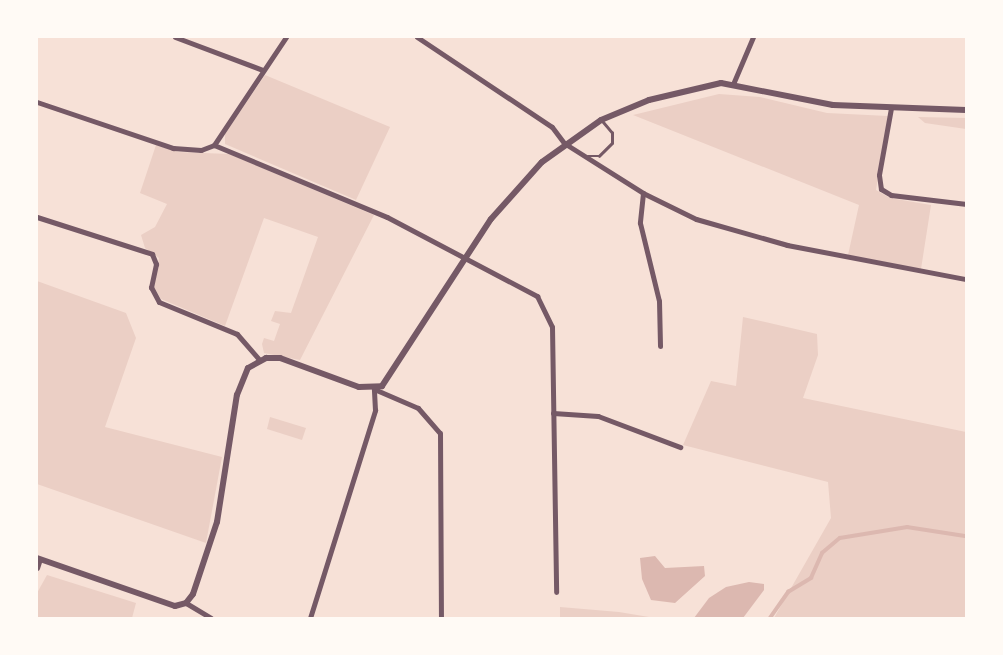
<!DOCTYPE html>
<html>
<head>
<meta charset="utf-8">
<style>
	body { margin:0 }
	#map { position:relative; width:1003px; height:655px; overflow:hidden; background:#f7e1d7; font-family:Poppins,sans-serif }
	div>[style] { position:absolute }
	.green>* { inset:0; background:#ebcfc5 }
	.water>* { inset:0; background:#dcb8b0 }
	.stream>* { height:3.5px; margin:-1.75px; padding:0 1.75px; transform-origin:1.75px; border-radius:1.75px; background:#dcb8b0 }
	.service>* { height:2.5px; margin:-1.25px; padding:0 1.25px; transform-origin:1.25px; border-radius:1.25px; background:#755966 }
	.minor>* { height:5px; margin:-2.5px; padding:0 2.5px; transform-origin:2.5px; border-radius:2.5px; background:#755966 }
	.tertiary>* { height:6px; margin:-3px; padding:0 3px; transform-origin:3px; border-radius:3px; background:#755966 }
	span { translate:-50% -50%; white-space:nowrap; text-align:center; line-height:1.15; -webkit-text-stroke:5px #fffaf5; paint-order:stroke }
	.frame { position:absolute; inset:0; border:38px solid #fffaf5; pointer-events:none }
</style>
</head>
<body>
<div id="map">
	<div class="green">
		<i style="clip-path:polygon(265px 75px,390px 127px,356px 200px,225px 144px,225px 134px)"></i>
		<i style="clip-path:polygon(719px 94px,760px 97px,827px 113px,888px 116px,876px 190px,890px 198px,931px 205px,921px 269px,848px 255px,859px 205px,633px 115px)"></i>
		<i style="clip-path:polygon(918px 117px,966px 118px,966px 129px,925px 123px)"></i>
		<i style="clip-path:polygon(156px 145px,178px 152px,229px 154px,374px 215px,300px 360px,264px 353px,262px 344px,264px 338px,274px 341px,280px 324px,271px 321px,275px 311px,291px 313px,318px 237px,264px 218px,225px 326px,161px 299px,154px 287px,159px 258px,145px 248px,141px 235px,155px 227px,167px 204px,140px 193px)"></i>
		<i style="clip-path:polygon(37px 281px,126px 313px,136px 338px,105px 427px,222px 457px,206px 543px,37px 484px)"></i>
		<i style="clip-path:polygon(743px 317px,817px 334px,818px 355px,803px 398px,966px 432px,966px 618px,774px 618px,831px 518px,828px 482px,683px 445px,711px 381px,736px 386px)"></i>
		<i style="clip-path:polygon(270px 417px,306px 428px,302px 440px,267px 429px)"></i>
		<i style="clip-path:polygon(47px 575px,136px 603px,132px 618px,37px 618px,37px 593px)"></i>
		<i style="clip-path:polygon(560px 607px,619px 612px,655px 618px,560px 618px)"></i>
	</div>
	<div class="water">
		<i style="clip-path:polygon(655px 556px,665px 568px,704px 566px,705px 576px,675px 603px,651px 600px,642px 579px,640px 558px)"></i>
		<i style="clip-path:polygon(749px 582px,764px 584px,764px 590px,743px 618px,694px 618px,709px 598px,726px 587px)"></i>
	</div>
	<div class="stream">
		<i style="left:770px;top:618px;width:32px;rotate:-55deg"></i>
		<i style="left:788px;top:592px;width:27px;rotate:-31deg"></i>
		<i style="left:811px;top:578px;width:27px;rotate:-66deg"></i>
		<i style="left:822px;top:553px;width:23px;rotate:-40deg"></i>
		<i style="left:840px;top:538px;width:68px;rotate:-9.3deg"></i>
		<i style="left:907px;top:527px;width:60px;rotate:8.7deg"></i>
	</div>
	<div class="service">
		<i style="left:588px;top:156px;width:11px"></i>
		<i style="left:599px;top:156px;width:18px;rotate:-45deg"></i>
		<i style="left:612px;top:143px;width:10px;rotate:-90deg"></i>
		<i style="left:612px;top:133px;width:17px;rotate:-130deg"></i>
	</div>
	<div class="minor">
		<i style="left:175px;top:37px;width:94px;rotate:20.6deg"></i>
		<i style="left:417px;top:37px;width:162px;rotate:33.7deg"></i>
		<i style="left:552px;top:127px;width:20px;rotate:53deg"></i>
		<i style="left:564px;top:143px;width:93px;rotate:32.3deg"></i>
		<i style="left:643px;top:193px;width:59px;rotate:26.1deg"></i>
		<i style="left:696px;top:219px;width:95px;rotate:15.9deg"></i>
		<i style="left:787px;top:245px;width:182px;rotate:10.8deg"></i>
		<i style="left:733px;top:84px;width:51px;rotate:-66.9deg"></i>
		<i style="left:37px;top:102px;width:144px;rotate:18.7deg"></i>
		<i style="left:173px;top:148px;width:28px;rotate:4deg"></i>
		<i style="left:201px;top:150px;width:14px;rotate:-21deg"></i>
		<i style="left:214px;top:145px;width:187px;rotate:22.6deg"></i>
		<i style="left:387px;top:217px;width:170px;rotate:27.8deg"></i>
		<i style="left:537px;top:296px;width:34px;rotate:64deg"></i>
		<i style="left:552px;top:327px;width:265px;rotate:89.1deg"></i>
		<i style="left:891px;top:108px;width:68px;rotate:100.2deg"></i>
		<i style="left:879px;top:175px;width:14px;rotate:82deg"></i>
		<i style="left:881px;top:189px;width:12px;rotate:31deg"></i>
		<i style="left:891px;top:195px;width:76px;rotate:6.8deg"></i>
		<i style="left:214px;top:145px;width:130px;rotate:-56.3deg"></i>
		<i style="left:643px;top:193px;width:30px;rotate:96deg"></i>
		<i style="left:640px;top:223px;width:80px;rotate:76.3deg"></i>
		<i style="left:659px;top:301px;width:45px;rotate:88.7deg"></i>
		<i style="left:37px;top:217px;width:121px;rotate:17.8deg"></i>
		<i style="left:152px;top:254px;width:11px;rotate:68deg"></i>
		<i style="left:156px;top:264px;width:24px;rotate:102deg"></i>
		<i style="left:151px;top:287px;width:17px;rotate:62deg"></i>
		<i style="left:159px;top:302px;width:84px;rotate:22.3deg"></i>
		<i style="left:237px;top:334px;width:35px;rotate:49deg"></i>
		<i style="left:553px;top:413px;width:45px;rotate:3.8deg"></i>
		<i style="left:598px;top:416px;width:88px;rotate:20.7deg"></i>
		<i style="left:37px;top:568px;width:9px;rotate:-72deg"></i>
		<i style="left:186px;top:603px;width:29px;rotate:31deg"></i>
		<i style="left:310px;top:618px;width:218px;rotate:-72.6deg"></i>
		<i style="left:375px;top:410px;width:21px;rotate:-93deg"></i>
		<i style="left:374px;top:389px;width:48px;rotate:23.4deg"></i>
		<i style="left:418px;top:408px;width:33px;rotate:49deg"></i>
		<i style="left:440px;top:433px;width:185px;rotate:89.7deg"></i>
	</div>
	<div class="tertiary">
		<i style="left:37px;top:558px;width:146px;rotate:19.2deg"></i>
		<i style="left:175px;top:606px;width:11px;rotate:-15deg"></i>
		<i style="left:186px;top:603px;width:11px;rotate:-52deg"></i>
		<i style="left:193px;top:594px;width:76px;rotate:-71.6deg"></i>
		<i style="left:217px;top:522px;width:129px;rotate:-81.1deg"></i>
		<i style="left:237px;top:395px;width:29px;rotate:-68deg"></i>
		<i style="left:248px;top:368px;width:21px;rotate:-29deg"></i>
		<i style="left:266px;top:358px;width:14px"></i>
		<i style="left:280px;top:358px;width:84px;rotate:20.2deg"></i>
		<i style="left:359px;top:387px;width:23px;rotate:-2deg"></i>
		<i style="left:382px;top:386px;width:199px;rotate:-56.9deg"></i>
		<i style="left:491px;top:219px;width:76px;rotate:-48.2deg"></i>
		<i style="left:542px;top:162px;width:72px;rotate:-35.4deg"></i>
		<i style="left:601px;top:120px;width:52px;rotate:-22.6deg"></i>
		<i style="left:649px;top:100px;width:74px;rotate:-13.3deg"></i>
		<i style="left:721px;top:83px;width:114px;rotate:11.1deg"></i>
		<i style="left:833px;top:105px;width:133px;rotate:2.2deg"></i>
	</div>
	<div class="frame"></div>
</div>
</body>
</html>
